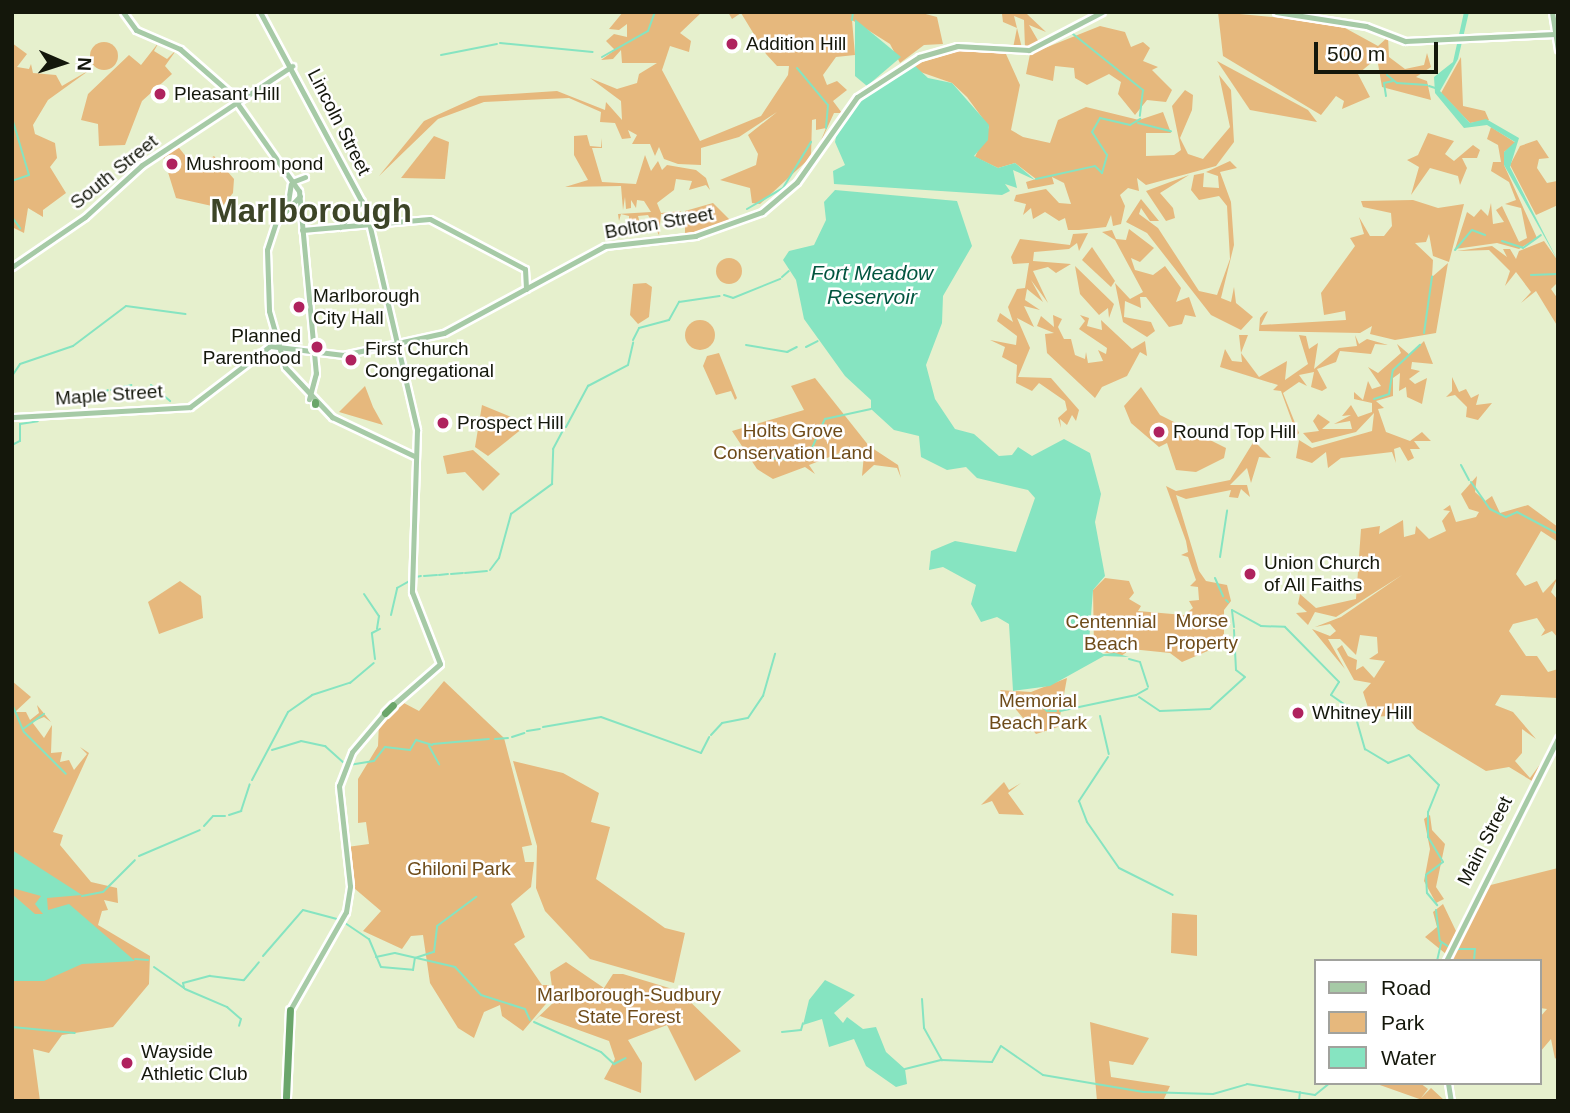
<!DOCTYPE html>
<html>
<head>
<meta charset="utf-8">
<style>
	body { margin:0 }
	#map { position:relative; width:1570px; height:1113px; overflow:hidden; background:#e6f0cd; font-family:Helvetica,sans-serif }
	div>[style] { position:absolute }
	.green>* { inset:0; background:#e6b87d }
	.round { border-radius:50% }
	.water>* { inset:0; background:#86e4c1 }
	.stream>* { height:2px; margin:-1px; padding:0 1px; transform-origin:1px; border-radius:1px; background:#86e4c1 }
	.roads { filter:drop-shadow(2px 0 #fff) drop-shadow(-2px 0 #fff) drop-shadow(0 2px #fff) drop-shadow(0 -2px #fff) }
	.major>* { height:5px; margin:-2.5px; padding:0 2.5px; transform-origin:2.5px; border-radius:2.5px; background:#a6caa6 }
	.highway>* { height:7px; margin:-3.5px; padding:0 3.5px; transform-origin:3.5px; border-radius:3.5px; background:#6ba66b }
	.dots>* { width:19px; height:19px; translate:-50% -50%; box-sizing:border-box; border:4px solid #fff; border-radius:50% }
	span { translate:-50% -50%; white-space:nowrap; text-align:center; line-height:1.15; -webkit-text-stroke:5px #fff; paint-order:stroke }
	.poi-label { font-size:19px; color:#14170b }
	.left { translate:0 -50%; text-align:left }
	.right { translate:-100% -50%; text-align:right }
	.street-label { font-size:19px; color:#14170b }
	.park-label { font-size:19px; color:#6e4b19 }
	.water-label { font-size:21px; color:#02553f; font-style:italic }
	.town-label { font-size:33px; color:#3c4427; font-weight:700 }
	.frame { position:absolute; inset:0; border:14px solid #14170b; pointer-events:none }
	.legend { position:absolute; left:1314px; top:959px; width:228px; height:126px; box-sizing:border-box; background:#fff; border:2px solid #a1a29d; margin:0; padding:9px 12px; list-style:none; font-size:21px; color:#14170b }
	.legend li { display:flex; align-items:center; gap:14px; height:35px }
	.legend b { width:35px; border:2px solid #a1a29d }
	.north { position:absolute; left:28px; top:28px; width:70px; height:70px; -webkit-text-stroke:5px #fff; paint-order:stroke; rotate:93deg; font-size:19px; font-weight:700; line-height:28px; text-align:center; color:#14170b }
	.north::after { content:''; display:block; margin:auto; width:24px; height:32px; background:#14170b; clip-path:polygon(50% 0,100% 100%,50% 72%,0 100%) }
	.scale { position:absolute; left:1314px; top:42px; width:124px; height:32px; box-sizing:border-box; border:4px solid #14170b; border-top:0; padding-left:9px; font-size:21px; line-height:24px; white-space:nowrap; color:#14170b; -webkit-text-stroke:5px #fff; paint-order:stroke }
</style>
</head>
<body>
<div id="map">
	<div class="green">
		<i style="clip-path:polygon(623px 12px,702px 12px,680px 33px,691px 41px,689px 52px,670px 46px,662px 70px,700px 141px,761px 116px,788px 75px,789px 66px,777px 66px,766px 54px,741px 13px,732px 19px,728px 12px,918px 12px,937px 17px,943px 44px,924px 45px,900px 63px,890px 44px,852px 20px,855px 55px,836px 57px,823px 75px,827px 85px,837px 81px,847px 90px,833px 101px,842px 113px,834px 113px,818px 148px,826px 128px,816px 130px,816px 119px,812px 120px,811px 157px,760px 204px,752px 203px,750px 188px,720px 180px,756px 165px,758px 154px,748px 135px,777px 112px,739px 137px,701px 148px,701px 165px,678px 164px,664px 159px,659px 147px,655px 156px,650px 144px,632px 144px,637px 135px,628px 130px,631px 138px,622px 139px,615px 123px,600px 122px,601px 112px,569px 98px,484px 102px,438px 119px,379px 176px,424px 121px,479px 96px,557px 91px,605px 110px,606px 102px,622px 120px,621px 101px,590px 78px,617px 89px,637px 83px,639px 74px,657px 63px,622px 63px,621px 50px,613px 59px,601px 60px,615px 50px,606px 41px,614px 34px,627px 37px,627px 24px,619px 30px,609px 29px)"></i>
		<i style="clip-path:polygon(988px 12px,1027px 14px,1046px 32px,1029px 25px,1040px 44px,1025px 48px,1024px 20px,1014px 16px,1022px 48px,1013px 48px,1017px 28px,1003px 22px,1002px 14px)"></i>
		<i style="clip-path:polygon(1218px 12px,1336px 23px,1378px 46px,1388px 37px,1389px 57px,1405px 69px,1424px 65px,1427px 53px,1431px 67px,1416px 77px,1427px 81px,1431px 100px,1382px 87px,1377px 58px,1358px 74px,1370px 97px,1342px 109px,1344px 101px,1336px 96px,1321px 115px,1223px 56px)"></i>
		<i style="clip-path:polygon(1100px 26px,1125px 32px,1131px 47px,1143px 42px,1150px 48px,1143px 61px,1158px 67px,1152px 70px,1172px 90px,1166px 102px,1147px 100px,1135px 115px,1118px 94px,1121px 82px,1109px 74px,1087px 85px,1075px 78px,1074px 68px,1055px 66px,1053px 81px,1026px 74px,1030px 54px)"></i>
		<i class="round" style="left:90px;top:42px;width:28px;height:28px"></i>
		<i style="clip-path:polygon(159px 42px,154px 51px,167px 59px,177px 49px,165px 66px,172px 74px,142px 101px,125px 145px,99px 146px,98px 124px,81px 120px,88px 94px,129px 55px,141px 65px)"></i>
		<i style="clip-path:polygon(12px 43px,27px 54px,17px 67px,29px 69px,31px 64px,33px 73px,56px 75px,62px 86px,91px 69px,48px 100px,33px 125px,35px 134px,55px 143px,57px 158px,50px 167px,66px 193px,43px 210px,43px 217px,28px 208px,24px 233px,12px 227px)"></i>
		<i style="clip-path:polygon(969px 48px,1006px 54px,1020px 85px,1011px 130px,1023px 137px,1050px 143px,1058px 120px,1086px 107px,1139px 120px,1163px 112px,1171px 133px,1146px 133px,1146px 156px,1174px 155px,1181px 150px,1172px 106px,1185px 90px,1193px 95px,1192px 110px,1180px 138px,1188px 154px,1203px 159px,1230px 127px,1219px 75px,1231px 90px,1234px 142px,1216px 166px,1146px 185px,1137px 178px,1139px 191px,1128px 188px,1120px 195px,1125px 206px,1121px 224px,1113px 226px,1111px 215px,1106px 227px,1079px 230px,1068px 230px,1065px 218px,1059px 221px,1045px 212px,1033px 219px,1031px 208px,1023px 215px,1026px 204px,1014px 201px,1016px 195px,1046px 189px,1059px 203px,1071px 204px,1064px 183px,1052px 177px,1054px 184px,1028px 189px,1026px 182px,1036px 179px,1015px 163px,998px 168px,975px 157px,989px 127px,967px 97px,952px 83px,906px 67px)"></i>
		<i style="clip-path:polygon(1461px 57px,1463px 106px,1485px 111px,1489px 120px,1470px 123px,1441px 93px)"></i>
		<i style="clip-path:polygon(1217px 61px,1308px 110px,1317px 122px,1250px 110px)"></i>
		<i style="clip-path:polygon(1491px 127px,1516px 143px,1504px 152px,1504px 165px,1537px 238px,1519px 249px,1497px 243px,1455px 249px,1467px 212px,1474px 217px,1481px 209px,1488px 216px,1491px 203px,1493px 224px,1504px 222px,1496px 210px,1502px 206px,1519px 242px,1527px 238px,1521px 208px,1505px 204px,1516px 200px,1509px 182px,1491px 171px,1493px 162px,1501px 162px,1498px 145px,1487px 139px)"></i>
		<i style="clip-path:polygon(1428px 133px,1454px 141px,1445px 154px,1454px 161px,1473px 145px,1480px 150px,1477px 158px,1462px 158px,1467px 168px,1460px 185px,1458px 176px,1430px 168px,1411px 195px,1419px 167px,1407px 160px,1418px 155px)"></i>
		<i style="clip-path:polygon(587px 135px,590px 146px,601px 147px,602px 138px,602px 148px,592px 148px,602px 182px,636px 184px,645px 155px,651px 171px,658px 161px,662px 170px,667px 165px,696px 170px,706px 178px,710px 190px,706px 185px,689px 190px,692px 181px,676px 179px,674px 190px,657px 203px,661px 213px,681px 211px,678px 215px,661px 214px,659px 235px,648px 215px,638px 216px,641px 227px,629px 234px,629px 216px,621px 214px,619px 221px,618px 214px,651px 212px,644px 201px,637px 200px,636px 208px,631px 200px,631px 208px,626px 209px,625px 197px,623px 210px,621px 186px,565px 187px,588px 180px,574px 155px,574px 136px)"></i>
		<i style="clip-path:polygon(434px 136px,449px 142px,445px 179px,401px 178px)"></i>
		<i style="clip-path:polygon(1537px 140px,1549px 158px,1539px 159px,1537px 168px,1547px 183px,1557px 181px,1558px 205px,1536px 215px,1510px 165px,1520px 146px)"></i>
		<i style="clip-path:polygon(176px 144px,195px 168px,214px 156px,234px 179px,233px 193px,221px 208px,176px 198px,162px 153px)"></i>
		<i style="clip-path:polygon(1230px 161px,1237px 168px,1220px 172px,1231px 202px,1234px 245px,1221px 298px,1231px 302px,1234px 287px,1236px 303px,1253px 317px,1241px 330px,1211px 315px,1147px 233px,1126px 222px,1141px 199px,1159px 221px,1150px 221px,1141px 208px,1139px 214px,1158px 228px,1199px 291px,1217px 295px,1230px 259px,1227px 206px,1219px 196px,1199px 200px,1191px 190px,1194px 175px,1204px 173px,1203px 187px,1219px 188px,1218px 176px,1206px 172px)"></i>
		<i style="clip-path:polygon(1189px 175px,1160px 193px,1173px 208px,1175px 218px,1166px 221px,1146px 191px)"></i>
		<i style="clip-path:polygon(1413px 200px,1438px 208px,1464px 204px,1449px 262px,1433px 256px,1429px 234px,1426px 242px,1415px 243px,1433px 260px,1432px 277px,1448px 263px,1436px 333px,1395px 340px,1370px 334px,1372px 326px,1360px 333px,1259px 331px,1260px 318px,1264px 313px,1268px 311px,1261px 325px,1346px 320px,1345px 311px,1324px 315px,1321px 293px,1355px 246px,1350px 238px,1364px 234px,1359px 217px,1370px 236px,1384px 236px,1392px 226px,1391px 213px,1363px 207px,1361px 201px)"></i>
		<i style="clip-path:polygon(713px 203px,731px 221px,685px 235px,685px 211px)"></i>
		<i style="clip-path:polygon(1129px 229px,1154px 248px,1140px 262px,1131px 258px,1135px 270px,1153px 275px,1165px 266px,1181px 288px,1176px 302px,1189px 297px,1196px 317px,1185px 315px,1182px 324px,1169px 327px,1146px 297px,1140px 297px,1141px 308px,1125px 301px,1124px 317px,1151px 322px,1155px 331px,1147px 337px,1123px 322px,1115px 283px,1130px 299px,1143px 292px,1115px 240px,1102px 232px,1112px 230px,1116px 239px,1126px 240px)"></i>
		<i style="clip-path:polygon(1088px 233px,1079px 251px,1077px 243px,1069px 249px,1034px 252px,1033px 261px,1071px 264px,1056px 273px,1048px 267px,1033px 271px,1048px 303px,1031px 280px,1043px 302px,1027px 289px,1025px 300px,1040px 310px,1024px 306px,1034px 327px,1017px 318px,1030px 348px,1018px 377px,1051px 378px,1079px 410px,1076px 421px,1072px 415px,1067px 425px,1060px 419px,1061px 428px,1058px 418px,1067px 410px,1065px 401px,1039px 383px,1032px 391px,1016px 383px,1017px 365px,1002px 357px,1005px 347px,990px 340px,1016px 345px,1017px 336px,997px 321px,1000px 313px,1013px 322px,1008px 307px,1017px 289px,1025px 288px,1029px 263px,1013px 264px,1011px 257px,1020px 239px,1070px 245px,1073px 234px)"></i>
		<i style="clip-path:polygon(1544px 241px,1558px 261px,1558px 282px,1551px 289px,1558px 299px,1558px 327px,1536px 291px,1521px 303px,1531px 292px,1516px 272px,1505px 286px,1510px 271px,1489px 250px,1457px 251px,1492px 246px,1507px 257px,1503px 249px,1510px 249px,1516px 259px,1519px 251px)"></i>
		<i style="clip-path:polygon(1092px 247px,1115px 281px,1111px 287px,1082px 260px)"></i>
		<i class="round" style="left:716px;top:258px;width:26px;height:26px"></i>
		<i style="clip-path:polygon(1075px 266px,1114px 304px,1109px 318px,1108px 308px,1099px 315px,1080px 294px)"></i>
		<i style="clip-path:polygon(646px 283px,652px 287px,649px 317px,638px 324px,630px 315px,633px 284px)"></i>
		<i style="clip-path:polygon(1053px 315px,1062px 319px,1058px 327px,1064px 339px,1071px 339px,1075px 355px,1085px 359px,1086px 352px,1088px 363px,1103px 361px,1098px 350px,1106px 354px,1107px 348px,1079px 329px,1085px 321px,1080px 315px,1089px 318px,1087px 326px,1102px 330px,1101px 320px,1132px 349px,1145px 341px,1147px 356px,1140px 352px,1127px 376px,1102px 387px,1095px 398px,1047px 353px,1045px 334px,1054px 333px,1037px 326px,1041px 316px,1054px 327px)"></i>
		<i class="round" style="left:685px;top:320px;width:30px;height:30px"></i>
		<i style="clip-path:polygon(1239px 335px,1248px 335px,1241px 353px,1259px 377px,1287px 361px,1285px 380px,1308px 364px,1299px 335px,1306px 336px,1309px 349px,1318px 343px,1314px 369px,1339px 348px,1357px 346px,1355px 335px,1359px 344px,1367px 339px,1388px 345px,1375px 344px,1371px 354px,1340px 351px,1336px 362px,1317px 369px,1327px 388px,1322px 391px,1311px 387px,1314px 372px,1299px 375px,1307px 386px,1299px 382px,1283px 393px,1299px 433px,1297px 435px,1281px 391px,1273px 390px,1278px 385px,1220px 367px,1225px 349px,1232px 361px,1242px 362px)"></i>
		<i style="clip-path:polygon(1424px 341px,1433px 364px,1412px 362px,1411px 369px,1420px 371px,1409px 379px,1415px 384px,1427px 378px,1422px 404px,1407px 397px,1406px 387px,1399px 391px,1400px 373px,1393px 378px,1393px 396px,1376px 401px,1384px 408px,1378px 409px,1386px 432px,1410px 441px,1422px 432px,1431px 441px,1414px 441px,1420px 449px,1410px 449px,1414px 458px,1408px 461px,1400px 447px,1394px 449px,1396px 463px,1392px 452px,1341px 458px,1328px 468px,1326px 452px,1312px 463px,1296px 458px,1299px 440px,1312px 448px,1372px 431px,1374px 413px,1356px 432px,1312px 443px,1303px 433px,1319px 431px,1313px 421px,1318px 414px,1330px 422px,1322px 429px,1352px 429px,1350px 421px,1334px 424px,1351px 415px,1342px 416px,1351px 405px,1358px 417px,1372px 412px,1372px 403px,1354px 399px,1354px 392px,1363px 400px,1368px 381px,1372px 389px,1381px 386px,1368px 367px,1378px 373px,1401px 353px,1397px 344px,1410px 355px)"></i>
		<i style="clip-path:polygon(719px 353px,737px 398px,735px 400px,731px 391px,716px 395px,703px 366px,707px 356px)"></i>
		<i style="clip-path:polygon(1452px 377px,1459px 392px,1466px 389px,1471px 398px,1479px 394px,1476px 405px,1492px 403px,1478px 420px,1466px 417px,1467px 407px,1455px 395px,1446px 397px,1452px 391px)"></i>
		<i style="clip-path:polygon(815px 378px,869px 446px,898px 465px,901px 478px,897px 468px,874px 465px,862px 476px,864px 454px,855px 447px,809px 465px,815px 474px,805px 467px,773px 479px,757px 469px,732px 431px,804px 410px,791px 386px)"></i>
		<i style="clip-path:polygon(365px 386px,373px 407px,383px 425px,339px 412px)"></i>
		<i style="clip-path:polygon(1141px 387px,1160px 415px,1226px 448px,1224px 458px,1196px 472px,1176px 470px,1167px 443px,1159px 447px,1131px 423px,1124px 406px)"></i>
		<i style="clip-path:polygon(482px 405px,528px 424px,488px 456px,475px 447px)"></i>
		<i style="clip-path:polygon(1254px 441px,1271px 458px,1259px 457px,1251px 483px,1247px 468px,1230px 485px,1247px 485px,1250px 497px,1241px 489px,1238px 498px,1229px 497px,1231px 490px,1186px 499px,1176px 495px,1199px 571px,1206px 581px,1227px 585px,1231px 601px,1224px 610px,1224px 644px,1182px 662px,1170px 653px,1131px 649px,1121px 656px,1094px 650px,1093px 590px,1105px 578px,1129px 581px,1134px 593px,1129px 599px,1141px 606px,1138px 611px,1184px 615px,1193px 608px,1189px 601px,1199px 600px,1198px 587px,1190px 586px,1196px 580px,1188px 557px,1181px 555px,1188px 552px,1186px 541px,1166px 486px,1176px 491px,1230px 480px)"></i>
		<i style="clip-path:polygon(473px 450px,500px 474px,483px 491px,465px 472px,447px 474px,443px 456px)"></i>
		<i style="clip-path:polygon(1477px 476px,1475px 492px,1485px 501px,1492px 496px,1500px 513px,1528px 505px,1558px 527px,1558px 542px,1541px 531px,1516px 574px,1525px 586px,1537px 581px,1543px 593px,1558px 577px,1551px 592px,1558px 600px,1558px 638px,1552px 631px,1541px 636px,1545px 630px,1537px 618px,1513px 624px,1509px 631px,1526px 656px,1537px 656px,1548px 672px,1558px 669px,1557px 698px,1501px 695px,1495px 705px,1513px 712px,1536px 739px,1522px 729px,1522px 753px,1515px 761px,1530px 778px,1541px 763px,1532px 781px,1509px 767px,1486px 771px,1417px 729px,1406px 715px,1371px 717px,1363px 692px,1371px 683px,1354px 680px,1337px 649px,1342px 645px,1348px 656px,1357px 660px,1356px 670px,1363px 666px,1374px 678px,1385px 661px,1369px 659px,1378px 653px,1377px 637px,1360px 635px,1356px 655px,1340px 639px,1328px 639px,1345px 669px,1312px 629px,1330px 636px,1336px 631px,1330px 624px,1315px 627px,1341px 617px,1402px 575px,1336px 617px,1315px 612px,1308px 625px,1296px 613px,1307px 612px,1298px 604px,1300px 594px,1316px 608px,1356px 599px,1361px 529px,1380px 526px,1379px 534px,1403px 520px,1404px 537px,1415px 534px,1416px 526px,1429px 539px,1446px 531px,1442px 521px,1450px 511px,1443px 510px,1450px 505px,1456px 522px,1476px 517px,1479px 512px,1469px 509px,1461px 494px)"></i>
		<i style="clip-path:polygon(180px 581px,201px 596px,203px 618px,159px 634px,148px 602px)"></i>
		<i style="clip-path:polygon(1067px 678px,1058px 727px,1036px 734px,1000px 690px,1031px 692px)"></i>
		<i style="clip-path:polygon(12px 681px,31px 697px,15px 712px,26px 712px,30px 720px,39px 713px,37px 705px,51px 722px,44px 717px,32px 722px,44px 738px,52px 725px,51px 753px,62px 752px,60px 762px,69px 760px,74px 770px,87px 754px,80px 747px,89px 753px,53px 832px,63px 835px,60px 845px,91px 882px,117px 888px,118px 903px,104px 900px,108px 910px,102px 911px,98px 925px,150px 956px,149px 984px,113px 1027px,62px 1035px,49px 1053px,33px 1049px,40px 1101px,12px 1101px)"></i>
		<i style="clip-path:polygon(444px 681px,504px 738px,532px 845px,522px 847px,525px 862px,534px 862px,531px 887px,511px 904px,525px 937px,514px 944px,542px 985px,549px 985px,550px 999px,523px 1031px,502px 1016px,500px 1005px,484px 1012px,474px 1038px,458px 1028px,430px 983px,423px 935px,411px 936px,402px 949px,363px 931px,381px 911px,354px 888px,347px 847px,369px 844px,366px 822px,358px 823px,358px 779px,378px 746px,379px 722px,402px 702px,419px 711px)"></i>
		<i style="clip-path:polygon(513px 761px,563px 773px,599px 793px,591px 822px,610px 827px,596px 879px,665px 928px,685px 933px,674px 983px,590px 959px,545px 911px,536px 888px,537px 846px)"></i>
		<i style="clip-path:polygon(1004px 782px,1009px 790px,1021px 783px,1008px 793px,1024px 815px,999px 814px,992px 801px,981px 805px)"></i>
		<i style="clip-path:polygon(1430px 815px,1432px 830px,1445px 844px,1436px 887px,1444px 899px,1436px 903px,1424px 881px,1430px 849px,1424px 819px)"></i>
		<i style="clip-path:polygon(1558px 868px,1558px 1055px,1555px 1059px,1551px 1039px,1540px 1052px,1540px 1017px,1547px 1009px,1540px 1008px,1540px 961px,1447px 961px,1479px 888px)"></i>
		<i style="clip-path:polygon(1443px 904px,1456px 931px,1446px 954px,1425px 937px,1437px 927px,1433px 912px)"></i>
		<i style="clip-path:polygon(1172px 913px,1197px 915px,1197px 956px,1171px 953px)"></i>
		<i style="clip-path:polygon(566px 962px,604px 988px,613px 974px,623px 974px,679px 991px,741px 1051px,695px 1081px,667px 1025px,628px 1040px,642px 1063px,641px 1093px,604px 1079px,615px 1059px,609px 1041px,540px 1016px,533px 1022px,554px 1002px,550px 972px)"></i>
		<i style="clip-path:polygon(1090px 1022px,1149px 1038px,1133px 1065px,1109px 1061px,1111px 1077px,1170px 1086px,1163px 1101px,1097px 1101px)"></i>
		<i style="clip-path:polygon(1420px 1083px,1428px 1089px,1421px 1098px,1431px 1088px,1445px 1101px,1425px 1101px,1377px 1084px)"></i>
	</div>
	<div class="water">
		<i style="clip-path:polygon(1464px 12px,1469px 12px,1458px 59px,1440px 91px,1470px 123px,1486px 119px,1519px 138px,1510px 167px,1558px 261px,1504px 165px,1504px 152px,1515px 142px,1487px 125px,1464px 128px,1435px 93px,1434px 77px,1453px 62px)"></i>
		<i style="clip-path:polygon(855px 19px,901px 57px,867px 86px,855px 76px)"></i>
		<i style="clip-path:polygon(914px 65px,928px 78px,952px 83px,989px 125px,988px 140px,974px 156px,998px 168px,1015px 163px,1035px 180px,1013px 170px,1017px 188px,1005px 184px,1010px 191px,1002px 195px,834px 184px,833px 171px,845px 165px,835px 142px,838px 126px,867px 92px)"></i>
		<i style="clip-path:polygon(835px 190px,957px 201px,972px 246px,943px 296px,942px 323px,926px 365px,935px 399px,955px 429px,974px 434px,999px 456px,1012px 455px,1018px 447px,1032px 456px,1064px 439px,1090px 453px,1101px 494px,1095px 522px,1105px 576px,1093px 590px,1089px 642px,1103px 654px,1115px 653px,1129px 657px,1104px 656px,1050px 686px,1013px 691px,1009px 624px,997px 617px,981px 622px,971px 604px,976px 585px,943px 567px,929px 570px,931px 551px,955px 541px,1016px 552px,1035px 498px,1028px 490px,977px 478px,966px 467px,947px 470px,921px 457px,919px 436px,894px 430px,871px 409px,871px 400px,845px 376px,804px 319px,796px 280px,783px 260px,789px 251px,814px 245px,826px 220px,824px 202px)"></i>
		<i style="clip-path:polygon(12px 850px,82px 895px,47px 898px,48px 910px,69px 904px,135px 961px,82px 964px,44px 981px,12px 981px,12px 894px,35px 914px,43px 914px,35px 904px,41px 896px,12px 888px)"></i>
		<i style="clip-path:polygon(825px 980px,855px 995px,834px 1013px,843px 1023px,847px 1017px,863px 1029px,876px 1027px,886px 1052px,905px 1069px,907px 1084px,896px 1087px,866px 1066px,854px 1039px,829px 1047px,822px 1019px,803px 1025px,809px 1000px)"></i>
	</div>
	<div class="stream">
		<i style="left:852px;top:20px;width:8px;rotate:-83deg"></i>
		<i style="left:1073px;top:34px;width:90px;rotate:38.7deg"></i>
		<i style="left:1143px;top:90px;width:26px;rotate:97deg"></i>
		<i style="left:500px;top:43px;width:93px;rotate:5.5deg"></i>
		<i style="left:441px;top:55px;width:57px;rotate:-11.1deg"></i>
		<i style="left:602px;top:57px;width:53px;rotate:-29.5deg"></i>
		<i style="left:648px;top:31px;width:20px;rotate:-70deg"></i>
		<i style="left:797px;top:68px;width:48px;rotate:50deg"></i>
		<i style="left:828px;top:105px;width:23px;rotate:95deg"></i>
		<i style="left:1387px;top:75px;width:13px;rotate:39deg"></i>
		<i style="left:1397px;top:83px;width:30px;rotate:4deg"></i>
		<i style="left:1429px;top:86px;width:9px;rotate:18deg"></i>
		<i style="left:1386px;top:96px;width:13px;rotate:-99deg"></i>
		<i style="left:1384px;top:83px;width:9px;rotate:-13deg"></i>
		<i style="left:12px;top:118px;width:59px;rotate:73.4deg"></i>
		<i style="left:29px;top:175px;width:18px;rotate:161deg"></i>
		<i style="left:1138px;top:123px;width:34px;rotate:14deg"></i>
		<i style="left:1036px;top:179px;width:60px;rotate:-12.4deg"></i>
		<i style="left:1095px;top:166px;width:10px;rotate:45deg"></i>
		<i style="left:1102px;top:173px;width:19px;rotate:-74deg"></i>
		<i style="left:1107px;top:155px;width:27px;rotate:-123deg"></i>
		<i style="left:1092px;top:132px;width:16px;rotate:-60deg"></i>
		<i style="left:1100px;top:118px;width:31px;rotate:13deg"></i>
		<i style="left:1130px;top:125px;width:12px;rotate:-31deg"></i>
		<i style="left:747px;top:209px;width:42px;rotate:-30.3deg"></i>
		<i style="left:783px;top:188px;width:54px;rotate:-58.7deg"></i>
		<i style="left:12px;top:217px;width:14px;rotate:54deg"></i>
		<i style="left:1502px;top:241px;width:22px;rotate:18deg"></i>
		<i style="left:1523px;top:248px;width:22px;rotate:-36deg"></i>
		<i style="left:1455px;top:250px;width:26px;rotate:-50deg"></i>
		<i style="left:1472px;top:230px;width:14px;rotate:21deg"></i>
		<i style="left:1531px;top:275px;width:27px;rotate:-2deg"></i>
		<i style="left:782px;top:277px;width:9px;rotate:-41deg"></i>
		<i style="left:724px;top:295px;width:9px;rotate:18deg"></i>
		<i style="left:733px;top:298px;width:51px;rotate:-22deg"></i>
		<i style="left:1424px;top:333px;width:57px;rotate:-81.9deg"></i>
		<i style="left:633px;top:340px;width:13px;rotate:-63deg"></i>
		<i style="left:639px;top:328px;width:31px;rotate:-15deg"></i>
		<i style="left:669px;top:320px;width:21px;rotate:-61deg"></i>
		<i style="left:679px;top:302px;width:41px;rotate:-8.3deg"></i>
		<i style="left:12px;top:345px;width:11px;rotate:90deg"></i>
		<i style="left:746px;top:345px;width:42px;rotate:9.7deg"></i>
		<i style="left:787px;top:352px;width:11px;rotate:-27deg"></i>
		<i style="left:806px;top:347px;width:13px;rotate:-27deg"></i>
		<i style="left:12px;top:376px;width:14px;rotate:-56deg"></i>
		<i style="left:20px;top:364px;width:56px;rotate:-18.8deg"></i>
		<i style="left:73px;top:346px;width:66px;rotate:-37deg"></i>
		<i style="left:126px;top:306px;width:60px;rotate:7.7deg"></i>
		<i style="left:151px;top:385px;width:25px;rotate:40deg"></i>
		<i style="left:111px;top:390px;width:21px;rotate:-14deg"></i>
		<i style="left:102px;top:394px;width:7px;rotate:-34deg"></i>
		<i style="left:1374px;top:399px;width:16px;rotate:-18deg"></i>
		<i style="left:1389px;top:394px;width:24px;rotate:-81deg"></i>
		<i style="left:1393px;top:370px;width:37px;rotate:-43deg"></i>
		<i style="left:81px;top:402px;width:20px;rotate:-20deg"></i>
		<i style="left:566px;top:427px;width:47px;rotate:-61.8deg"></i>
		<i style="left:588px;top:386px;width:45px;rotate:-27.7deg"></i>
		<i style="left:628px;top:365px;width:23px;rotate:-77deg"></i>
		<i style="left:12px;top:445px;width:9px;rotate:-27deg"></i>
		<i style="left:20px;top:441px;width:17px;rotate:-90deg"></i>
		<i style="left:20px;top:424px;width:18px;rotate:-9deg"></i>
		<i style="left:769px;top:458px;width:24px;rotate:5deg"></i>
		<i style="left:793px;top:460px;width:22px;rotate:-32deg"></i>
		<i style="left:812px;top:448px;width:32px;rotate:-66deg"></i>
		<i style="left:825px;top:419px;width:47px;rotate:-12.3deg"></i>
		<i style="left:1461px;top:465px;width:17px;rotate:62deg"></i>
		<i style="left:1471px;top:482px;width:33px;rotate:55deg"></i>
		<i style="left:1490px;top:509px;width:18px;rotate:27deg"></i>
		<i style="left:1506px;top:517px;width:12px;rotate:-24deg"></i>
		<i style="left:1517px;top:512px;width:47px;rotate:28.2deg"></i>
		<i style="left:1220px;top:557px;width:47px;rotate:-81.3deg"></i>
		<i style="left:490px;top:570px;width:15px;rotate:-53deg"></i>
		<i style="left:499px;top:558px;width:46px;rotate:-74.7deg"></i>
		<i style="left:511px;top:514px;width:51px;rotate:-36.2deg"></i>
		<i style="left:552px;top:484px;width:35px;rotate:-88deg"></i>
		<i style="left:553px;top:449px;width:21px;rotate:-62deg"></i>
		<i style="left:465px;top:573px;width:22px;rotate:-5deg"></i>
		<i style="left:451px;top:574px;width:12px;rotate:-5deg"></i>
		<i style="left:439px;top:575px;width:9px;rotate:-6deg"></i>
		<i style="left:424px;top:576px;width:13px;rotate:-4deg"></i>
		<i style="left:416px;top:577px;width:5px;rotate:-11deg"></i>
		<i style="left:1215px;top:578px;width:20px;rotate:66deg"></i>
		<i style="left:364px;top:594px;width:27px;rotate:56deg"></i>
		<i style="left:379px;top:616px;width:13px;rotate:99deg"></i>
		<i style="left:1226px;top:600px;width:3px;rotate:45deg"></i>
		<i style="left:391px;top:615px;width:28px;rotate:-77deg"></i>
		<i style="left:397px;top:588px;width:13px;rotate:-29deg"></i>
		<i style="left:1234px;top:627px;width:17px;rotate:-97deg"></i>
		<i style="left:1232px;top:610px;width:33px;rotate:29deg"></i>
		<i style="left:1261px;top:626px;width:24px;rotate:2deg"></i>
		<i style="left:1285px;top:627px;width:77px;rotate:45.5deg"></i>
		<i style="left:1339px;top:682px;width:15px;rotate:122deg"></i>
		<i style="left:1331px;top:695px;width:28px;rotate:35deg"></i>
		<i style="left:1354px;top:711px;width:40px;rotate:74deg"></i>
		<i style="left:1365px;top:749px;width:27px;rotate:31deg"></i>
		<i style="left:1388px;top:763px;width:22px;rotate:-21deg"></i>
		<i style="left:1409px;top:755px;width:42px;rotate:45deg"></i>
		<i style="left:1439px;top:785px;width:29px;rotate:112deg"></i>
		<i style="left:1428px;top:812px;width:25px;rotate:90deg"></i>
		<i style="left:1428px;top:837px;width:29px;rotate:59deg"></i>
		<i style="left:1443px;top:862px;width:21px;rotate:143deg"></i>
		<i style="left:1426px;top:875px;width:18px;rotate:87deg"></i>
		<i style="left:1427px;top:893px;width:16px;rotate:50deg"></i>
		<i style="left:375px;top:659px;width:26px;rotate:-97deg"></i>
		<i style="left:372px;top:633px;width:9px;rotate:-27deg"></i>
		<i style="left:1129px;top:659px;width:11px;rotate:15deg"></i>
		<i style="left:1140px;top:662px;width:26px;rotate:72deg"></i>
		<i style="left:1136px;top:695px;width:13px;rotate:-29deg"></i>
		<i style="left:1139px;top:697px;width:25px;rotate:34deg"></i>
		<i style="left:1160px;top:711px;width:50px;rotate:-2.3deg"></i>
		<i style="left:1210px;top:709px;width:47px;rotate:-42.4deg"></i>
		<i style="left:1245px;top:677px;width:11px;rotate:-142deg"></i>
		<i style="left:1236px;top:670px;width:40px;rotate:-92.9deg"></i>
		<i style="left:1036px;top:701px;width:15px;rotate:42deg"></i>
		<i style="left:12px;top:704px;width:30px;rotate:67deg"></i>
		<i style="left:24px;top:732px;width:59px;rotate:45deg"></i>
		<i style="left:1049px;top:711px;width:7px"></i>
		<i style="left:1060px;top:711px;width:78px;rotate:-11.9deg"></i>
		<i style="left:1100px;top:716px;width:39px;rotate:77deg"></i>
		<i style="left:543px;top:727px;width:59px;rotate:-9.8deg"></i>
		<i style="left:601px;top:717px;width:106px;rotate:19.8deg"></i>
		<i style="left:701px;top:753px;width:18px;rotate:-63deg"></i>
		<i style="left:23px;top:729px;width:26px;rotate:-36deg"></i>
		<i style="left:527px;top:731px;width:13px;rotate:-9deg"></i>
		<i style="left:711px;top:735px;width:16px;rotate:-47deg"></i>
		<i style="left:722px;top:723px;width:26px;rotate:-11deg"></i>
		<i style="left:748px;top:718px;width:27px;rotate:-56deg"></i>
		<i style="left:763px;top:696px;width:44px;rotate:-74.1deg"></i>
		<i style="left:512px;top:737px;width:13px;rotate:-18deg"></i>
		<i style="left:495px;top:739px;width:13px;rotate:-4deg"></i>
		<i style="left:433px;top:744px;width:56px;rotate:-5.1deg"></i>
		<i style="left:429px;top:746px;width:21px;rotate:61deg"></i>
		<i style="left:272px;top:750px;width:30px;rotate:-17deg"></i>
		<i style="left:301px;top:741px;width:25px;rotate:12deg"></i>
		<i style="left:325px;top:746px;width:24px;rotate:42deg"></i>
		<i style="left:1108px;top:757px;width:53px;rotate:123.4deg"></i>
		<i style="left:1079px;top:801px;width:22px;rotate:69deg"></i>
		<i style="left:1087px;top:822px;width:56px;rotate:55.2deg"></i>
		<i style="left:1119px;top:868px;width:60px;rotate:26.6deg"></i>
		<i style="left:349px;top:765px;width:25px;rotate:-9deg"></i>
		<i style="left:374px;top:761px;width:18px;rotate:-52deg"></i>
		<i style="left:385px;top:747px;width:25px;rotate:7deg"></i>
		<i style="left:410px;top:750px;width:12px;rotate:-59deg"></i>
		<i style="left:416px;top:740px;width:17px;rotate:17deg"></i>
		<i style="left:252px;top:780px;width:77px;rotate:-62.1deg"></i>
		<i style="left:288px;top:712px;width:29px;rotate:-35deg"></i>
		<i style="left:312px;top:695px;width:40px;rotate:-18deg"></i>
		<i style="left:350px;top:683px;width:31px;rotate:-40deg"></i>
		<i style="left:229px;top:815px;width:13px;rotate:-18deg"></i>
		<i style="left:241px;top:811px;width:28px;rotate:-72deg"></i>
		<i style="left:204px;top:826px;width:13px;rotate:-48deg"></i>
		<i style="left:213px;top:816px;width:12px"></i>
		<i style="left:139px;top:856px;width:66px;rotate:-23.1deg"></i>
		<i style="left:82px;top:896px;width:21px;rotate:-11deg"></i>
		<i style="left:103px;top:892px;width:45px;rotate:-45deg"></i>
		<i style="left:1436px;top:910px;width:31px;rotate:83deg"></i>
		<i style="left:1440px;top:941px;width:11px;rotate:34deg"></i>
		<i style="left:345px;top:923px;width:29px;rotate:34deg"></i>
		<i style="left:369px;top:939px;width:30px;rotate:67deg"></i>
		<i style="left:381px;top:967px;width:32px;rotate:5deg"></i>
		<i style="left:413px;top:970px;width:12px;rotate:-81deg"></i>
		<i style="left:415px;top:958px;width:20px;rotate:-18deg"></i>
		<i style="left:434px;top:952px;width:26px;rotate:-83deg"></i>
		<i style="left:437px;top:926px;width:49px;rotate:-36.6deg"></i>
		<i style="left:1453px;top:949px;width:22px"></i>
		<i style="left:1475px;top:949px;width:12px;rotate:95deg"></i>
		<i style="left:263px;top:956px;width:61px;rotate:-49deg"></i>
		<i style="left:303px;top:910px;width:38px;rotate:15deg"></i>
		<i style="left:376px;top:957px;width:19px;rotate:-12deg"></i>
		<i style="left:395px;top:953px;width:62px;rotate:13.1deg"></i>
		<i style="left:455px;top:967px;width:38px;rotate:47deg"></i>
		<i style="left:481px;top:995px;width:46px;rotate:17.7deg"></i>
		<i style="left:525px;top:1009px;width:12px;rotate:66deg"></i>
		<i style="left:135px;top:959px;width:13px;rotate:4deg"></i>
		<i style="left:1437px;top:961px;width:18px;rotate:-77deg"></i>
		<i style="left:1500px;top:961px;width:1px"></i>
		<i style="left:1521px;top:961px;width:8px"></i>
		<i style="left:154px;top:967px;width:37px;rotate:35deg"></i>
		<i style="left:184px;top:988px;width:5px;rotate:-101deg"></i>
		<i style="left:183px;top:983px;width:28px;rotate:-15deg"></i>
		<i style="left:210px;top:976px;width:34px;rotate:7deg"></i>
		<i style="left:244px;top:980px;width:23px;rotate:-50deg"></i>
		<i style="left:185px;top:989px;width:46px;rotate:23.2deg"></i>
		<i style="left:227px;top:1007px;width:18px;rotate:41deg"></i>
		<i style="left:241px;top:1019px;width:7px;rotate:106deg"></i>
		<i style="left:922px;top:999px;width:29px;rotate:86deg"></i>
		<i style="left:924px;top:1028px;width:37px;rotate:61deg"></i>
		<i style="left:534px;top:1022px;width:73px;rotate:24.1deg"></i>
		<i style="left:601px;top:1052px;width:18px;rotate:43deg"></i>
		<i style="left:614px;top:1064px;width:13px;rotate:-27deg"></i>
		<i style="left:12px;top:1027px;width:63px;rotate:5.4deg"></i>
		<i style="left:782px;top:1032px;width:19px;rotate:-6deg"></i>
		<i style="left:801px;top:1030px;width:7px;rotate:-74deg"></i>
		<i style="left:905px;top:1069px;width:38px;rotate:-14deg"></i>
		<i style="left:942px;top:1060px;width:50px;rotate:2.3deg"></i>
		<i style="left:992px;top:1062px;width:18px;rotate:-61deg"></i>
		<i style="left:1001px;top:1046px;width:51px;rotate:34.6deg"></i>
		<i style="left:1043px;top:1075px;width:102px;rotate:9.6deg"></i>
		<i style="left:1144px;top:1092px;width:69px;rotate:1.7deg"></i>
		<i style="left:1213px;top:1094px;width:35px;rotate:-16deg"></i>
		<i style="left:1247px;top:1084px;width:69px;rotate:9.2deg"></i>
		<i style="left:1315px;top:1095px;width:19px;rotate:-39deg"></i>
		<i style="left:1299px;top:1101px;width:9px;rotate:-84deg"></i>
	</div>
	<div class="roads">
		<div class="major">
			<i style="left:123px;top:12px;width:22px;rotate:54deg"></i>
			<i style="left:136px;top:30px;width:48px;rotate:23.4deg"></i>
			<i style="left:180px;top:49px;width:67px;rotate:41.3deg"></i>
			<i style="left:230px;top:93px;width:120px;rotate:54.9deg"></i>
			<i style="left:299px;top:191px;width:183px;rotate:84.7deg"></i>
			<i style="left:316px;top:373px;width:27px;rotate:105deg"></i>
			<i style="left:260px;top:12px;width:225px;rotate:61.8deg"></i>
			<i style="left:366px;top:210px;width:226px;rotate:76.9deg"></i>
			<i style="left:417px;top:430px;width:162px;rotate:91.8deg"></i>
			<i style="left:412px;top:592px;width:77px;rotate:68.7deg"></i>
			<i style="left:440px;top:664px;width:62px;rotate:138.9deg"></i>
			<i style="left:1276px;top:12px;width:91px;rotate:8.8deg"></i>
			<i style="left:1366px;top:26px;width:42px;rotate:21deg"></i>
			<i style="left:1405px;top:41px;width:150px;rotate:-2.7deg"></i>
			<i style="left:1552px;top:12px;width:38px;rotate:81deg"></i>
			<i style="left:292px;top:182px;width:14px;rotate:-21deg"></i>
			<i style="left:300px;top:196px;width:35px;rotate:133deg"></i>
			<i style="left:276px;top:222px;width:29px;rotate:108deg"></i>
			<i style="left:267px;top:250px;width:61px;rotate:88.1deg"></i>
			<i style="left:269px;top:311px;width:58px;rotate:74.1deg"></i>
			<i style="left:285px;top:367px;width:69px;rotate:46.8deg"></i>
			<i style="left:332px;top:417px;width:91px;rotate:25.4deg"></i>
			<i style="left:288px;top:202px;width:18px;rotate:-81deg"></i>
			<i style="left:340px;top:227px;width:34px;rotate:-50deg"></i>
			<i style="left:302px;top:230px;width:128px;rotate:-4.9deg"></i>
			<i style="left:430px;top:219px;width:107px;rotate:27.8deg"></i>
			<i style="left:525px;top:269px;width:20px;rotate:87deg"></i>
			<i style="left:12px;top:267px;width:88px;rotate:-34.4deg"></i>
			<i style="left:85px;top:217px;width:77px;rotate:-42.4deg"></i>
			<i style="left:142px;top:165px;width:180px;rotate:-33.4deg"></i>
			<i style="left:12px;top:417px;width:178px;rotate:-3.2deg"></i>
			<i style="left:190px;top:407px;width:101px;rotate:-37.3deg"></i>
			<i style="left:270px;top:346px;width:74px;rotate:7deg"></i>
			<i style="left:343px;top:355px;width:103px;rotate:-12.3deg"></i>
			<i style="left:444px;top:333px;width:183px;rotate:-28.4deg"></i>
			<i style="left:605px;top:246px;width:91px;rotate:-6.3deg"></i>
			<i style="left:695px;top:236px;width:71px;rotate:-19.7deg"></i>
			<i style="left:762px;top:212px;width:46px;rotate:-40.6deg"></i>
			<i style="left:797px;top:182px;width:104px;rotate:-54.8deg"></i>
			<i style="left:857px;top:97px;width:74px;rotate:-32.8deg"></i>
			<i style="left:919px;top:57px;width:40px;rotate:-16deg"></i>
			<i style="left:957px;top:46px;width:72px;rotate:3.2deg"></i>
			<i style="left:1029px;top:50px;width:82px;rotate:-27.5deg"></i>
			<i style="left:1446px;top:961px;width:250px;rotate:-63.3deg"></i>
			<i style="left:290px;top:1010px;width:113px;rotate:-60.3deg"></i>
			<i style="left:346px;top:912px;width:26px;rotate:-81deg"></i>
			<i style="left:350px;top:886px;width:101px;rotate:-96.3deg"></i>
			<i style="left:339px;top:786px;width:36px;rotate:-69deg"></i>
			<i style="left:352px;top:752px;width:51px;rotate:-49.8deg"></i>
			<i style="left:1448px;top:1083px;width:18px;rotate:81deg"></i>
		</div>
		<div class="highway">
			<i style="left:315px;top:402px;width:2px;rotate:90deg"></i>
			<i style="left:385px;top:713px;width:11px;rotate:-45deg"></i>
			<i style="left:286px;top:1097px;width:87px;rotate:-87.4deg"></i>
		</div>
	</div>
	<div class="dots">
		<i style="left:732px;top:44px;background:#af225e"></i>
		<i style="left:160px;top:94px;background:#af225e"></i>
		<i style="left:172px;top:164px;background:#af225e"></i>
		<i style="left:299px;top:307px;background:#af225e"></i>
		<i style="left:317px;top:347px;background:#af225e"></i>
		<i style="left:351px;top:360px;background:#af225e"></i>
		<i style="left:443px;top:423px;background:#af225e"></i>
		<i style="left:1159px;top:432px;background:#af225e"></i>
		<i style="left:1250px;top:574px;background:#af225e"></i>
		<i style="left:1298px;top:713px;background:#af225e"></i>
		<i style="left:127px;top:1063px;background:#af225e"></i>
	</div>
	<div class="poi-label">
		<span class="left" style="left:746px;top:44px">Addition Hill</span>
		<span class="left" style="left:174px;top:94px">Pleasant Hill</span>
		<span class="left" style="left:186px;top:164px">Mushroom pond</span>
		<span class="left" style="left:313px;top:307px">Marlborough<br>City Hall</span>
		<span class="right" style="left:301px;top:347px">Planned<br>Parenthood</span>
		<span class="left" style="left:365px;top:360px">First Church<br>Congregational</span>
		<span class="left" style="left:457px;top:423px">Prospect Hill</span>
		<span class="left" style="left:1173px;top:432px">Round Top Hill</span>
		<span class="left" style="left:1264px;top:574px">Union Church<br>of All Faiths</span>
		<span class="left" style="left:1312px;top:713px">Whitney Hill</span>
		<span class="left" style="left:141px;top:1063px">Wayside<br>Athletic Club</span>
	</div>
	<div class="street-label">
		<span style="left:339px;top:122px;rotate:63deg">Lincoln Street</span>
		<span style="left:114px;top:172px;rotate:-39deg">South Street</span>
		<span style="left:659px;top:223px;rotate:-10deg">Bolton Street</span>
		<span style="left:109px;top:395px;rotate:-4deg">Maple Street</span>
		<span style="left:1485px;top:841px;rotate:-63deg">Main Street</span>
	</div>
	<div class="park-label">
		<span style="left:793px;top:442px">Holts Grove<br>Conservation Land</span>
		<span style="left:1202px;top:632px">Morse<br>Property</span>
		<span style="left:1111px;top:633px">Centennial<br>Beach</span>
		<span style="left:1038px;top:712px">Memorial<br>Beach Park</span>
		<span style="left:459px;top:869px">Ghiloni Park</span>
		<span style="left:629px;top:1006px">Marlborough-Sudbury<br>State Forest</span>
	</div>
	<div class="water-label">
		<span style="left:872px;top:285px">Fort Meadow<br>Reservoir</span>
	</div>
	<div class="town-label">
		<span style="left:311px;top:211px">Marlborough</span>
	</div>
	<div class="frame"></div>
	<ul class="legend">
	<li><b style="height:9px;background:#a6caa6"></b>Road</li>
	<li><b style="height:19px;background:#e6b87d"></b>Park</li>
	<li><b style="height:19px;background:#86e4c1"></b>Water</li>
	</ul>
	<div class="north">N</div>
	<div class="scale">500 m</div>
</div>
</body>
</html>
